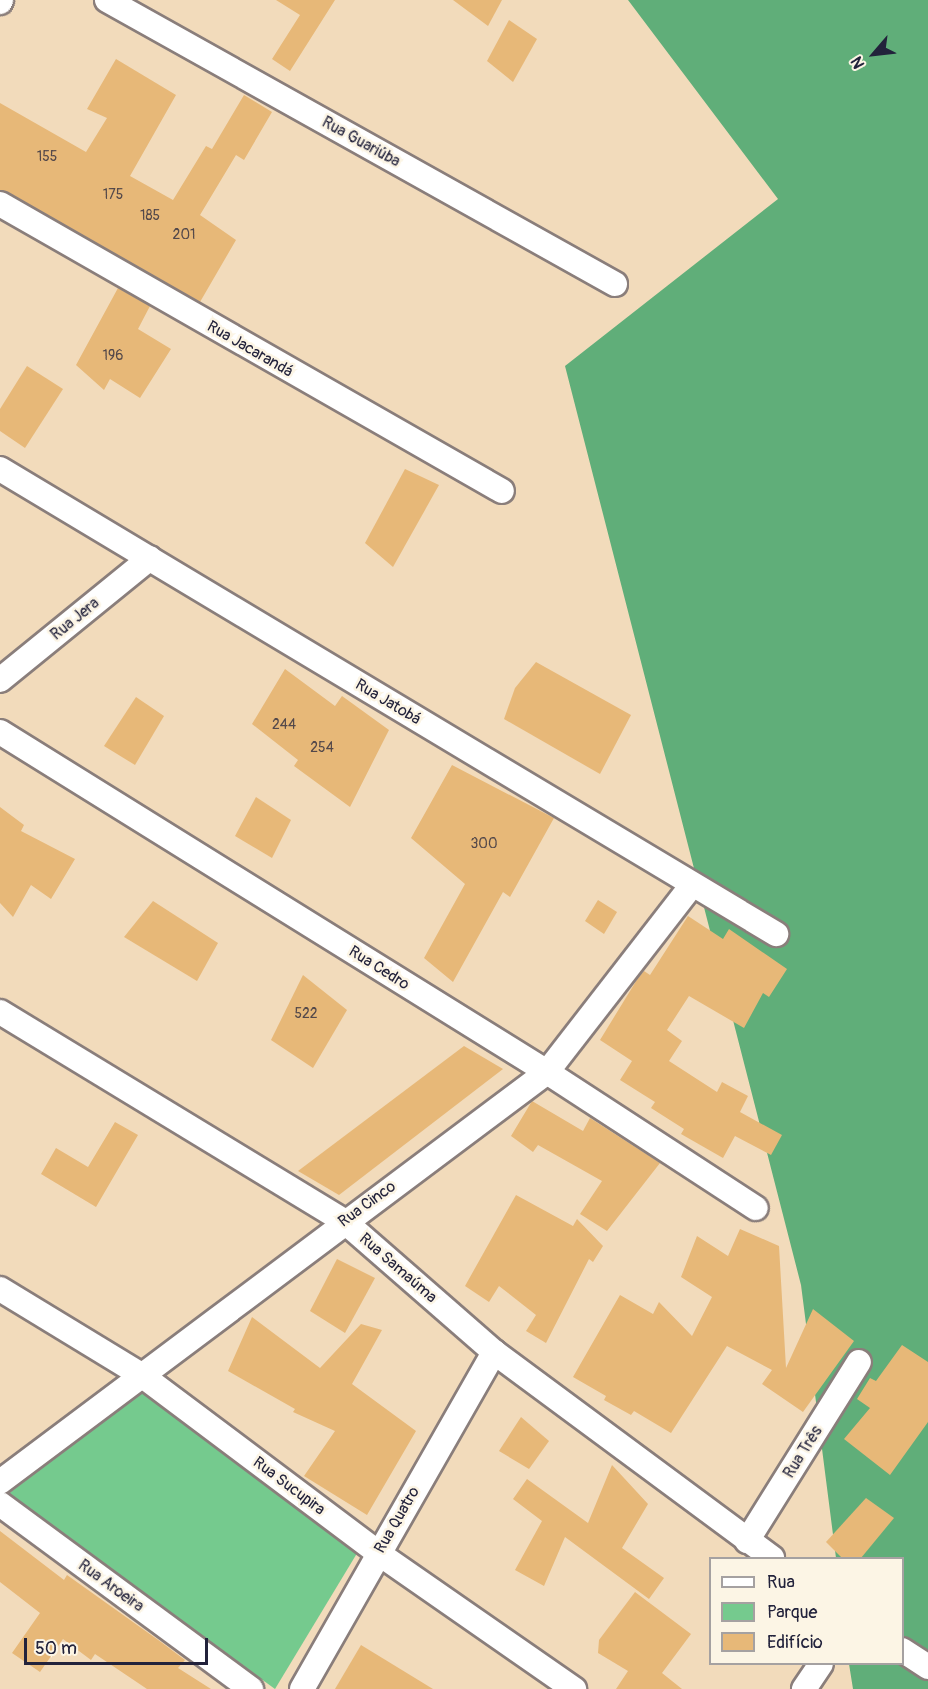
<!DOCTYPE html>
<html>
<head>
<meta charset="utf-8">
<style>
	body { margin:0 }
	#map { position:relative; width:928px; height:1689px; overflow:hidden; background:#f2dbbb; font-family:Pangolin,sans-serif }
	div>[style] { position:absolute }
	.green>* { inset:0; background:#75ca8e }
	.forest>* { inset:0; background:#60ae79 }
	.building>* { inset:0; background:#e7b878 }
	.roads { filter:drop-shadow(2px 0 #8a7e7b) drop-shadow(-2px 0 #8a7e7b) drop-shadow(0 2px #8a7e7b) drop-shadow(0 -2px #8a7e7b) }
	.minor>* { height:24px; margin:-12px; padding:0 12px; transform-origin:12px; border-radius:12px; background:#fff }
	span { translate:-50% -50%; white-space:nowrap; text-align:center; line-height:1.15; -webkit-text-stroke:5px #fcf5e5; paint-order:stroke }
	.number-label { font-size:14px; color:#53484a }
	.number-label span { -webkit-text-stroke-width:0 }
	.street-label { font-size:16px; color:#22223b }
	.legend { position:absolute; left:709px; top:1557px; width:195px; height:108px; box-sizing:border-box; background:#fcf5e5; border:2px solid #a5a1a1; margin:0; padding:8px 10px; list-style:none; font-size:18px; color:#22223b }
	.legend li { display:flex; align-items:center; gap:12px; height:30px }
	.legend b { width:30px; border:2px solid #a5a1a1 }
	.north { position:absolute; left:844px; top:24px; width:60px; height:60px; -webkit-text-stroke:4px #fcf5e5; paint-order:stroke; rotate:242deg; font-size:16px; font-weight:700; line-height:24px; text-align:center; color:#22223b }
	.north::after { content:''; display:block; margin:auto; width:21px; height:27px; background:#22223b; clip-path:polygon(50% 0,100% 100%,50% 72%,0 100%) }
	.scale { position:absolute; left:24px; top:1638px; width:184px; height:27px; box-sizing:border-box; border:3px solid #22223b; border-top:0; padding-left:8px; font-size:18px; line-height:21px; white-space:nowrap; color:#22223b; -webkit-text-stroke:4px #fcf5e5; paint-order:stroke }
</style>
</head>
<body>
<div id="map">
	<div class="green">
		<i style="clip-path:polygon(143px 1390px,359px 1550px,275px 1689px,8px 1494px)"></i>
	</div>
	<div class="forest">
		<i style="clip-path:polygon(628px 0,928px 0,928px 1689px,853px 1689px,849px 1664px,902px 1664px,902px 1558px,836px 1558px,801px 1285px,565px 366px,778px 199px)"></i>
	</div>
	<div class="building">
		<i style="clip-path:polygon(276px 0,335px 0,290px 71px,272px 59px,300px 15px)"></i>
		<i style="clip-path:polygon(453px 0,502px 0,488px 26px)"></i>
		<i style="clip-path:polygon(509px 20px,537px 39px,513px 82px,487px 61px)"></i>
		<i style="clip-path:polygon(116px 59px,176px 95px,130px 176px,173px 200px,206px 146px,212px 149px,244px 95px,272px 112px,244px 160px,236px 155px,200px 215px,236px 240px,200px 302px,0 190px,0 103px,86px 152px,107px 118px,87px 109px)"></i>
		<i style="clip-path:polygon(118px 288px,150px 306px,138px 329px,171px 349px,140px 398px,110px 379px,104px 390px,76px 365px)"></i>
		<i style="clip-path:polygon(27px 366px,63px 389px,25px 448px,0 431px,0 409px)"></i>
		<i style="clip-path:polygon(405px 469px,439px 485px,393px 567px,365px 543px)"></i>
		<i style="clip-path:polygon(536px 662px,631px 715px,600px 774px,504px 719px,515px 688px)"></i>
		<i style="clip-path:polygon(285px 669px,335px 706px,342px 696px,389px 730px,350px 807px,294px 766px,298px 760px,252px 724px)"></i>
		<i style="clip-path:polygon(136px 697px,164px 716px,135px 765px,104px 746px)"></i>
		<i style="clip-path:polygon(452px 765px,554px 818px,510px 897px,503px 892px,453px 982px,424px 958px,465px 884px,411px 838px)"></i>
		<i style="clip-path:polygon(256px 797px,291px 820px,272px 858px,235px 836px)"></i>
		<i style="clip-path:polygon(0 807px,24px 825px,21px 831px,75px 859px,51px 899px,31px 885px,13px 917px,0 903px)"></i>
		<i style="clip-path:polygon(598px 900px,617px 912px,604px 934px,585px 921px)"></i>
		<i style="clip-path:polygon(153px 901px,218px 943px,197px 981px,124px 937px)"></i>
		<i style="clip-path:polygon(688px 916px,723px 939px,729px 929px,787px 969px,769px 997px,763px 993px,744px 1028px,689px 996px,667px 1030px,682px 1041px,669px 1061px,717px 1092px,722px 1082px,748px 1096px,740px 1112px,782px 1135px,771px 1155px,735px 1136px,723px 1158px,681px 1134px,684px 1129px,651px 1108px,655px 1102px,620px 1080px,632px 1061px,600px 1040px,638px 978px,644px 971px,650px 975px)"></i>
		<i style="clip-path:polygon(303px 975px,347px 1010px,313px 1068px,271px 1040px)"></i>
		<i style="clip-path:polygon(464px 1046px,503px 1069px,339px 1195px,298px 1171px)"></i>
		<i style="clip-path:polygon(532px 1101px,583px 1131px,590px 1118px,660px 1163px,607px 1231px,580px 1214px,602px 1181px,538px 1145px,533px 1152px,511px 1136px)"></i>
		<i style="clip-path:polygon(115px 1122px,138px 1135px,96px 1207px,41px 1174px,56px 1148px,88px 1167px)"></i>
		<i style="clip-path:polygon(516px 1195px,573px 1226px,577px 1219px,603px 1246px,593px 1262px,589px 1259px,546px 1343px,526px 1331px,536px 1315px,499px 1286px,489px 1302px,465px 1286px)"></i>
		<i style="clip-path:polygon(740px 1229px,779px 1246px,786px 1368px,813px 1309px,854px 1341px,803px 1412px,762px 1384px,772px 1370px,727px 1346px,671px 1433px,634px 1411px,631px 1415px,604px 1400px,606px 1396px,573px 1377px,620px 1295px,653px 1314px,659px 1302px,692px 1336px,712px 1297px,681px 1277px,697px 1236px,728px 1256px)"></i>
		<i style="clip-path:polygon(337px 1259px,375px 1278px,345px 1333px,310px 1311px)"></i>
		<i style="clip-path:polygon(252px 1317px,320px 1368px,361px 1324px,382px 1330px,352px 1384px,416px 1431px,367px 1515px,304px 1476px,335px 1431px,293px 1412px,295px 1409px,228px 1371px)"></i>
		<i style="clip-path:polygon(902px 1345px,928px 1362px,928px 1422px,890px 1475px,844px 1439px,870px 1408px,857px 1399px,870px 1378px,876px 1381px)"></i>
		<i style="clip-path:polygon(521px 1417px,549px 1441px,529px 1469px,499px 1451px)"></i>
		<i style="clip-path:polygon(612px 1465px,648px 1504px,622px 1548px,664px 1578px,649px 1599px,565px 1537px,544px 1586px,515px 1570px,542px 1521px,513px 1499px,527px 1479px,588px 1523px)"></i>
		<i style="clip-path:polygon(866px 1498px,894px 1518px,861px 1558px,842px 1558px,826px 1542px)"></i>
		<i style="clip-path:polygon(0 1531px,64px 1580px,67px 1575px,161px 1642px,185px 1660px,178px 1668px,211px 1689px,147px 1689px,95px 1654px,91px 1660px,63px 1639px,40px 1672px,12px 1653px,40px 1613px,0 1582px)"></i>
		<i style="clip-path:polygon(635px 1592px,691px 1634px,662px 1673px,682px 1689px,616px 1689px,628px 1671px,598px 1653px,599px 1640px)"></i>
		<i style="clip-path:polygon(361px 1645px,433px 1689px,335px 1689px)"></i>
	</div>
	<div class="roads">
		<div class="minor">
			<i style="left:107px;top:0;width:582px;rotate:29.21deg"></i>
			<i style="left:0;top:2px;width:2px;rotate:-63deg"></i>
			<i style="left:0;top:204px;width:578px;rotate:29.76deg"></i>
			<i style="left:0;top:469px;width:905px;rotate:30.93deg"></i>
			<i style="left:0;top:680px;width:193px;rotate:-39.1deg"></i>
			<i style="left:0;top:732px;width:644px;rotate:31.86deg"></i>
			<i style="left:547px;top:1072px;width:249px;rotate:33.1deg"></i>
			<i style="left:0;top:1012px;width:403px;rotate:31.3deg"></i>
			<i style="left:344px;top:1221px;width:199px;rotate:41.1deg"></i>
			<i style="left:494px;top:1352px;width:346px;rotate:36.5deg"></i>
			<i style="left:0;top:1289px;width:164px;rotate:31.3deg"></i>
			<i style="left:140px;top:1374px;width:298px;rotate:36.9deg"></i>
			<i style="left:378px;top:1553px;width:239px;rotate:34.8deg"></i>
			<i style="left:0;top:1482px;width:684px;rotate:-36.85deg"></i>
			<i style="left:547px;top:1072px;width:237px;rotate:-52.2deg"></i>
			<i style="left:0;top:1504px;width:312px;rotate:36.4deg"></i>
			<i style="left:747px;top:1541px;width:211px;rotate:-58deg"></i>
			<i style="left:902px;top:1650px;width:31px;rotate:33deg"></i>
			<i style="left:302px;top:1689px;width:388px;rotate:-60.3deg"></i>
			<i style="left:804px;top:1689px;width:30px;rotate:-56deg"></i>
		</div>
	</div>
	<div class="number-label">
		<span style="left:47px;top:157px">155</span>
		<span style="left:113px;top:195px">175</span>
		<span style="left:150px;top:216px">185</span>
		<span style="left:184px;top:235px">201</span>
		<span style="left:113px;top:356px">196</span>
		<span style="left:284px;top:725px">244</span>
		<span style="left:322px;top:748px">254</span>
		<span style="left:484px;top:844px">300</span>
		<span style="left:306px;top:1014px">522</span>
	</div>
	<div class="street-label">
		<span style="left:361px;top:142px;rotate:29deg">Rua Guariúba</span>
		<span style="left:250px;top:349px;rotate:30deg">Rua Jacarandá</span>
		<span style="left:75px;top:619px;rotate:-39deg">Rua Jera</span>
		<span style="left:388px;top:702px;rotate:31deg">Rua Jatobá</span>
		<span style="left:379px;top:968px;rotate:32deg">Rua Cedro</span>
		<span style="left:367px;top:1204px;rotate:-36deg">Rua Cinco</span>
		<span style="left:398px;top:1268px;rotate:41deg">Rua Samaúma</span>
		<span style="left:803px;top:1452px;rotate:-58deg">Rua Três</span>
		<span style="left:289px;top:1486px;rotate:37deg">Rua Sucupira</span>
		<span style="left:397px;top:1520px;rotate:-60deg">Rua Quatro</span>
		<span style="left:111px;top:1586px;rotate:36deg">Rua Aroeira</span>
	</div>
	<ul class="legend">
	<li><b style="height:8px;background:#fff"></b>Rua</li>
	<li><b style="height:16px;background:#75ca8e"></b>Parque</li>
	<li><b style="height:16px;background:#e7b878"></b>Edifício</li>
	</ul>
	<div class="north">N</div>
	<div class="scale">50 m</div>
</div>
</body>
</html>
